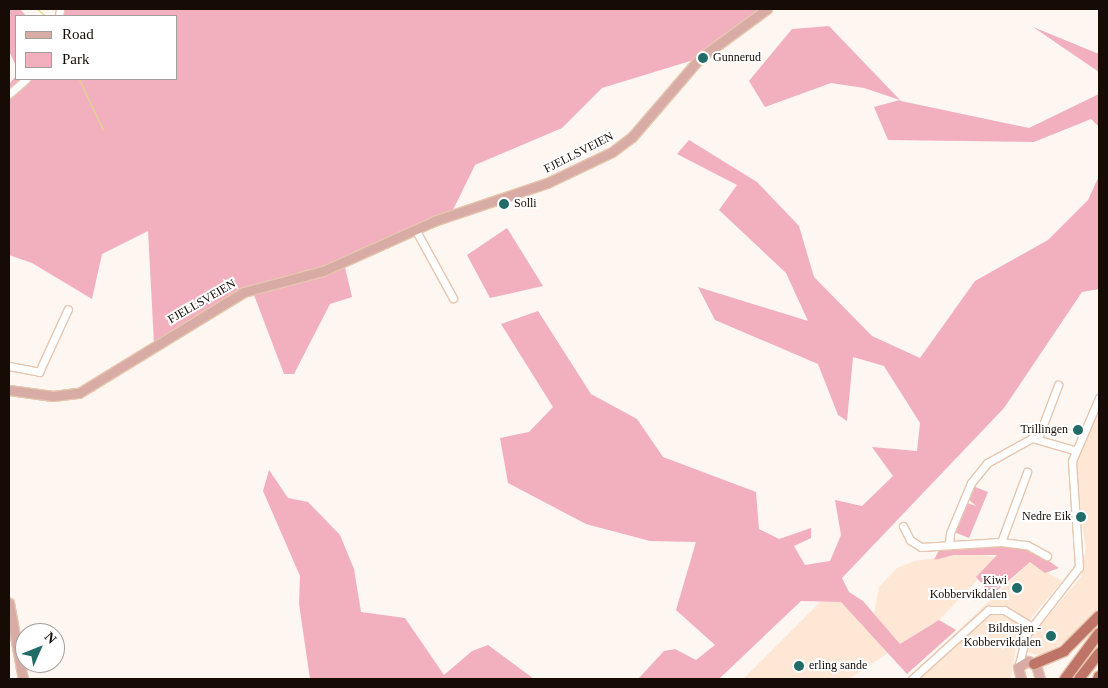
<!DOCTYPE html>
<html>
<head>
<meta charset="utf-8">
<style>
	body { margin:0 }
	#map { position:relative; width:1108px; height:688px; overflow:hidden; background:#fdf6f1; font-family:Georgia,serif }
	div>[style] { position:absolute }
	.built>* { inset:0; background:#ffe7d6 }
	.green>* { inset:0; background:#f2b0be }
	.stream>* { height:1px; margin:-0.5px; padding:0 0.5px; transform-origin:0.5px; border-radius:0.5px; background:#dadc7a }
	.roads { filter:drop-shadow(1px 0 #e6c6af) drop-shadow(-1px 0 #e6c6af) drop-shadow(0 1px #e6c6af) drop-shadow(0 -1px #e6c6af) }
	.minor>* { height:7px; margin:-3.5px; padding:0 3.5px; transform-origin:3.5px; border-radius:3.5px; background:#fff }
	.major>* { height:9px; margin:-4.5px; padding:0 4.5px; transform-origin:4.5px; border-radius:4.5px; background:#d8aca4 }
	.highway>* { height:10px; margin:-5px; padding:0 5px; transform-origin:5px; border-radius:5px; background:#be7567 }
	.dots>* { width:14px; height:14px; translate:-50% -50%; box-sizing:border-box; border:2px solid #fff; border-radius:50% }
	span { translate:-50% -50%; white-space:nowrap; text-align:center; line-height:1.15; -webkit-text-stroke:4px #fff; paint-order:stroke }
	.poi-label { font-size:12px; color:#160c05 }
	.left { translate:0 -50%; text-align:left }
	.right { translate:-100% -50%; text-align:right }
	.street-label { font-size:12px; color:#160c05 }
	.frame { position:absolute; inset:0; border:10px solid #160c05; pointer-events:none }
	.legend { position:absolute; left:15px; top:15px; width:162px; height:65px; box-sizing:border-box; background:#fff; border:1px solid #a29e9b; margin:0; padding:6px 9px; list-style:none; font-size:15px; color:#160c05 }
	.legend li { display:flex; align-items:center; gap:10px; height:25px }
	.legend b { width:25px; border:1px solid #a29e9b }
	.north { position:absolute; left:15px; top:623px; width:50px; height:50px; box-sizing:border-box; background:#fff; border:1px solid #a29e9b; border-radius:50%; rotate:46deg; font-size:14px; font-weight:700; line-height:20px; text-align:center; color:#160c05 }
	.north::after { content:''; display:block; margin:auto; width:18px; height:22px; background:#216c67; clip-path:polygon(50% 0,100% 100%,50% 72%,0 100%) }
</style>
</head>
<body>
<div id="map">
	<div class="built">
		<i style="clip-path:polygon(1099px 404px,1099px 607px,1087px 625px,1043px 657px,1027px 652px,1029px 639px,1081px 577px,1086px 547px,1075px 489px,1076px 456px)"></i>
		<i style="clip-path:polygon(975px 553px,998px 558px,939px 620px,900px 644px,874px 614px,879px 587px,897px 568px,915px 561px)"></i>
		<i style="clip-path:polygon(1030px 562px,1062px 581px,1018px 634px,1011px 679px,908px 679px)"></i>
		<i style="clip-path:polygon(820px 602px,841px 602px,888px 653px,849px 679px,743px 679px)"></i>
	</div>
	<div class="green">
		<i style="clip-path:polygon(9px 9px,20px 9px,26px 16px,16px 16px,16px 66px,9px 51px)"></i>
		<i style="clip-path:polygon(62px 9px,766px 9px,700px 58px,602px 88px,562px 128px,475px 165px,450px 216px,344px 263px,352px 297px,330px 304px,294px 374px,284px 374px,251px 287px,154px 344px,148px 231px,102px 254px,92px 299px,32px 263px,9px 255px,9px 84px,16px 76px,176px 79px,176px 16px,62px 16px)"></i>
		<i style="clip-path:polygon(829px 26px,901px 101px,1029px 128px,1099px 94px,1099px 127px,1091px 119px,1034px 142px,888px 140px,874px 107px,900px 100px,864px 88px,831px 83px,765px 107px,749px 81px,792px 29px)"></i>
		<i style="clip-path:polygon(1033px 27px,1099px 54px,1099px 72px)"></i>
		<i style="clip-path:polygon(689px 140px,757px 182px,799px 226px,814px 277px,872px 336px,920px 358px,975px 281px,1048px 240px,1088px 200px,1099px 176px,1099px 289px,1082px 292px,1004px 408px,842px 578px,849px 592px,863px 601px,900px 644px,939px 620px,956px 630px,907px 674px,841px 602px,801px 601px,719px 679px,638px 679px,664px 651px,675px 649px,696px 660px,715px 645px,676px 610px,696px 542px,650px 541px,586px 524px,508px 483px,500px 438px,529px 432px,553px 407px,501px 324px,538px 311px,591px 394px,637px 419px,663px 457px,756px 492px,759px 529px,779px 539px,811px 528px,811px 538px,794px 546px,805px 565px,830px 561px,841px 535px,835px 500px,862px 506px,893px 476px,872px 447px,917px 451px,920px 423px,884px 366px,853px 357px,847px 421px,838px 415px,818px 364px,715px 320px,698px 287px,808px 321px,786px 273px,719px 210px,737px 185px,677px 154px)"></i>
		<i style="clip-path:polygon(507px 228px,543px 286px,490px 298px,467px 255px)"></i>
		<i style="clip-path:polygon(269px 470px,288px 498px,308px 502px,340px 535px,354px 569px,361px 612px,405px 618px,444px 675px,472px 651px,488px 645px,534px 679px,310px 679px,299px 604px,300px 576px,263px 491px)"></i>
		<i style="clip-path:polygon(973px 486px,988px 492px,969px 538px,954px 532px,967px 503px,976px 506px,967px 498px)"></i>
		<i style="clip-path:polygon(975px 545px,1027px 546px,1059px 568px,1045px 573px,1030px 562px,992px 595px,976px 577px,997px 555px,954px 555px,934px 560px,939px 550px)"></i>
	</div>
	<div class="stream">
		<i style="left:37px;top:9px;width:11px;rotate:38deg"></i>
		<i style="left:79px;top:79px;width:56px;rotate:64.8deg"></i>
	</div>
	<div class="roads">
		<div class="minor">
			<i style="left:59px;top:16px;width:7px;rotate:-82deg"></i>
			<i style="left:9px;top:94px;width:23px;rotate:-41deg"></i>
			<i style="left:415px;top:229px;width:79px;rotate:61.2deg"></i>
			<i style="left:9px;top:366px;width:31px;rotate:11deg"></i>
			<i style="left:39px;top:372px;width:69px;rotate:-65.3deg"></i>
			<i style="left:1038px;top:438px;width:57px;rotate:-69.3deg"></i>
			<i style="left:903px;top:526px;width:16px;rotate:63deg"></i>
			<i style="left:910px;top:540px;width:13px;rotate:32deg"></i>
			<i style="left:921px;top:547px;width:80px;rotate:-3.6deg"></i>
			<i style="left:1001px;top:542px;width:26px;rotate:7deg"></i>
			<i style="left:1027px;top:545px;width:23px;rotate:29deg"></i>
			<i style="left:1001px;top:542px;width:75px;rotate:-69.6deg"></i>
			<i style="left:949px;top:545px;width:12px;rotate:-85deg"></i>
			<i style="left:950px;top:533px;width:54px;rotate:-67.2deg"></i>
			<i style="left:971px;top:483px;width:26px;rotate:-51deg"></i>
			<i style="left:987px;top:463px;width:51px;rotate:-29.1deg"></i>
			<i style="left:1032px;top:438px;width:44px;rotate:15.9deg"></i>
			<i style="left:1019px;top:664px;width:30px;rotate:-76deg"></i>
			<i style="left:1026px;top:635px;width:86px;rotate:-52.1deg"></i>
			<i style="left:1079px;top:567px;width:106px;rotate:-93.8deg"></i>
			<i style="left:1072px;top:461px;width:69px;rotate:-66.8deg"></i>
			<i style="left:912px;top:679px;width:103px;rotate:-42.2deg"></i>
			<i style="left:988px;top:610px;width:16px"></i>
			<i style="left:1004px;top:610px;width:33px;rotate:31deg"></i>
		</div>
		<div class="major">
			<i style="left:9px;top:390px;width:44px;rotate:7.8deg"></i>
			<i style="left:53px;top:396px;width:26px;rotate:-7deg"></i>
			<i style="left:79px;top:393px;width:193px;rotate:-31.5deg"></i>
			<i style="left:244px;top:292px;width:82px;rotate:-14.9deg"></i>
			<i style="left:323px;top:271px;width:122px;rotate:-24.2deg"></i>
			<i style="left:434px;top:221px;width:119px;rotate:-18.6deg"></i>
			<i style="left:547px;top:183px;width:72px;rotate:-25.5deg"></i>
			<i style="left:612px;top:152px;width:25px;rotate:-37deg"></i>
			<i style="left:632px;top:137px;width:104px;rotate:-49.3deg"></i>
			<i style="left:700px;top:58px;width:83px;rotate:-36.2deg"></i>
			<i style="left:9px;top:603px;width:77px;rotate:79.6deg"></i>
			<i style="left:1021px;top:679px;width:12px;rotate:-104deg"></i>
			<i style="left:1018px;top:667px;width:12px;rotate:-31deg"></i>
			<i style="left:1028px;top:661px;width:9px;rotate:27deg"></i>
			<i style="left:1036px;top:665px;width:15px;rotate:74deg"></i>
		</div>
		<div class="highway">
			<i style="left:1034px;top:664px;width:33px;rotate:-23deg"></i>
			<i style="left:1064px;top:651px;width:49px;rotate:-45deg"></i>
			<i style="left:1065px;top:679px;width:57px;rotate:-53.5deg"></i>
			<i style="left:1079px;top:679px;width:33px;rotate:-52deg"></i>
			<i style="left:1098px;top:679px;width:3px;rotate:-72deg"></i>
		</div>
	</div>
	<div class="dots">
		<i style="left:703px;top:58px;background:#216c67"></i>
		<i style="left:504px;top:204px;background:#216c67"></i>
		<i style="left:1078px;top:430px;background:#216c67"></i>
		<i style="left:1081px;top:517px;background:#216c67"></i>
		<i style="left:1017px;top:588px;background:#216c67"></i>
		<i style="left:1051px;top:636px;background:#216c67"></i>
		<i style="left:799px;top:666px;background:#216c67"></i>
	</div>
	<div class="poi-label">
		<span class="left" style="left:713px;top:58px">Gunnerud</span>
		<span class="left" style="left:514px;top:204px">Solli</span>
		<span class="right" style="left:1068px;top:430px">Trillingen</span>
		<span class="right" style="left:1071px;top:517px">Nedre Eik</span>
		<span class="right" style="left:1007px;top:588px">Kiwi<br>Kobbervikdalen</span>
		<span class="right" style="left:1041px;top:636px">Bildusjen -<br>Kobbervikdalen</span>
		<span class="left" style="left:809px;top:666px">erling sande</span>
	</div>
	<div class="street-label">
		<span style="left:579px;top:153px;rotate:-27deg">FJELLSVEIEN</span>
		<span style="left:202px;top:302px;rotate:-30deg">FJELLSVEIEN</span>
	</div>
	<div class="frame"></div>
	<ul class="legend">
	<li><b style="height:6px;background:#d8aca4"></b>Road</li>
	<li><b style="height:14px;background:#f2b0be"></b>Park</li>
	</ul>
	<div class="north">N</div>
</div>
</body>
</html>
